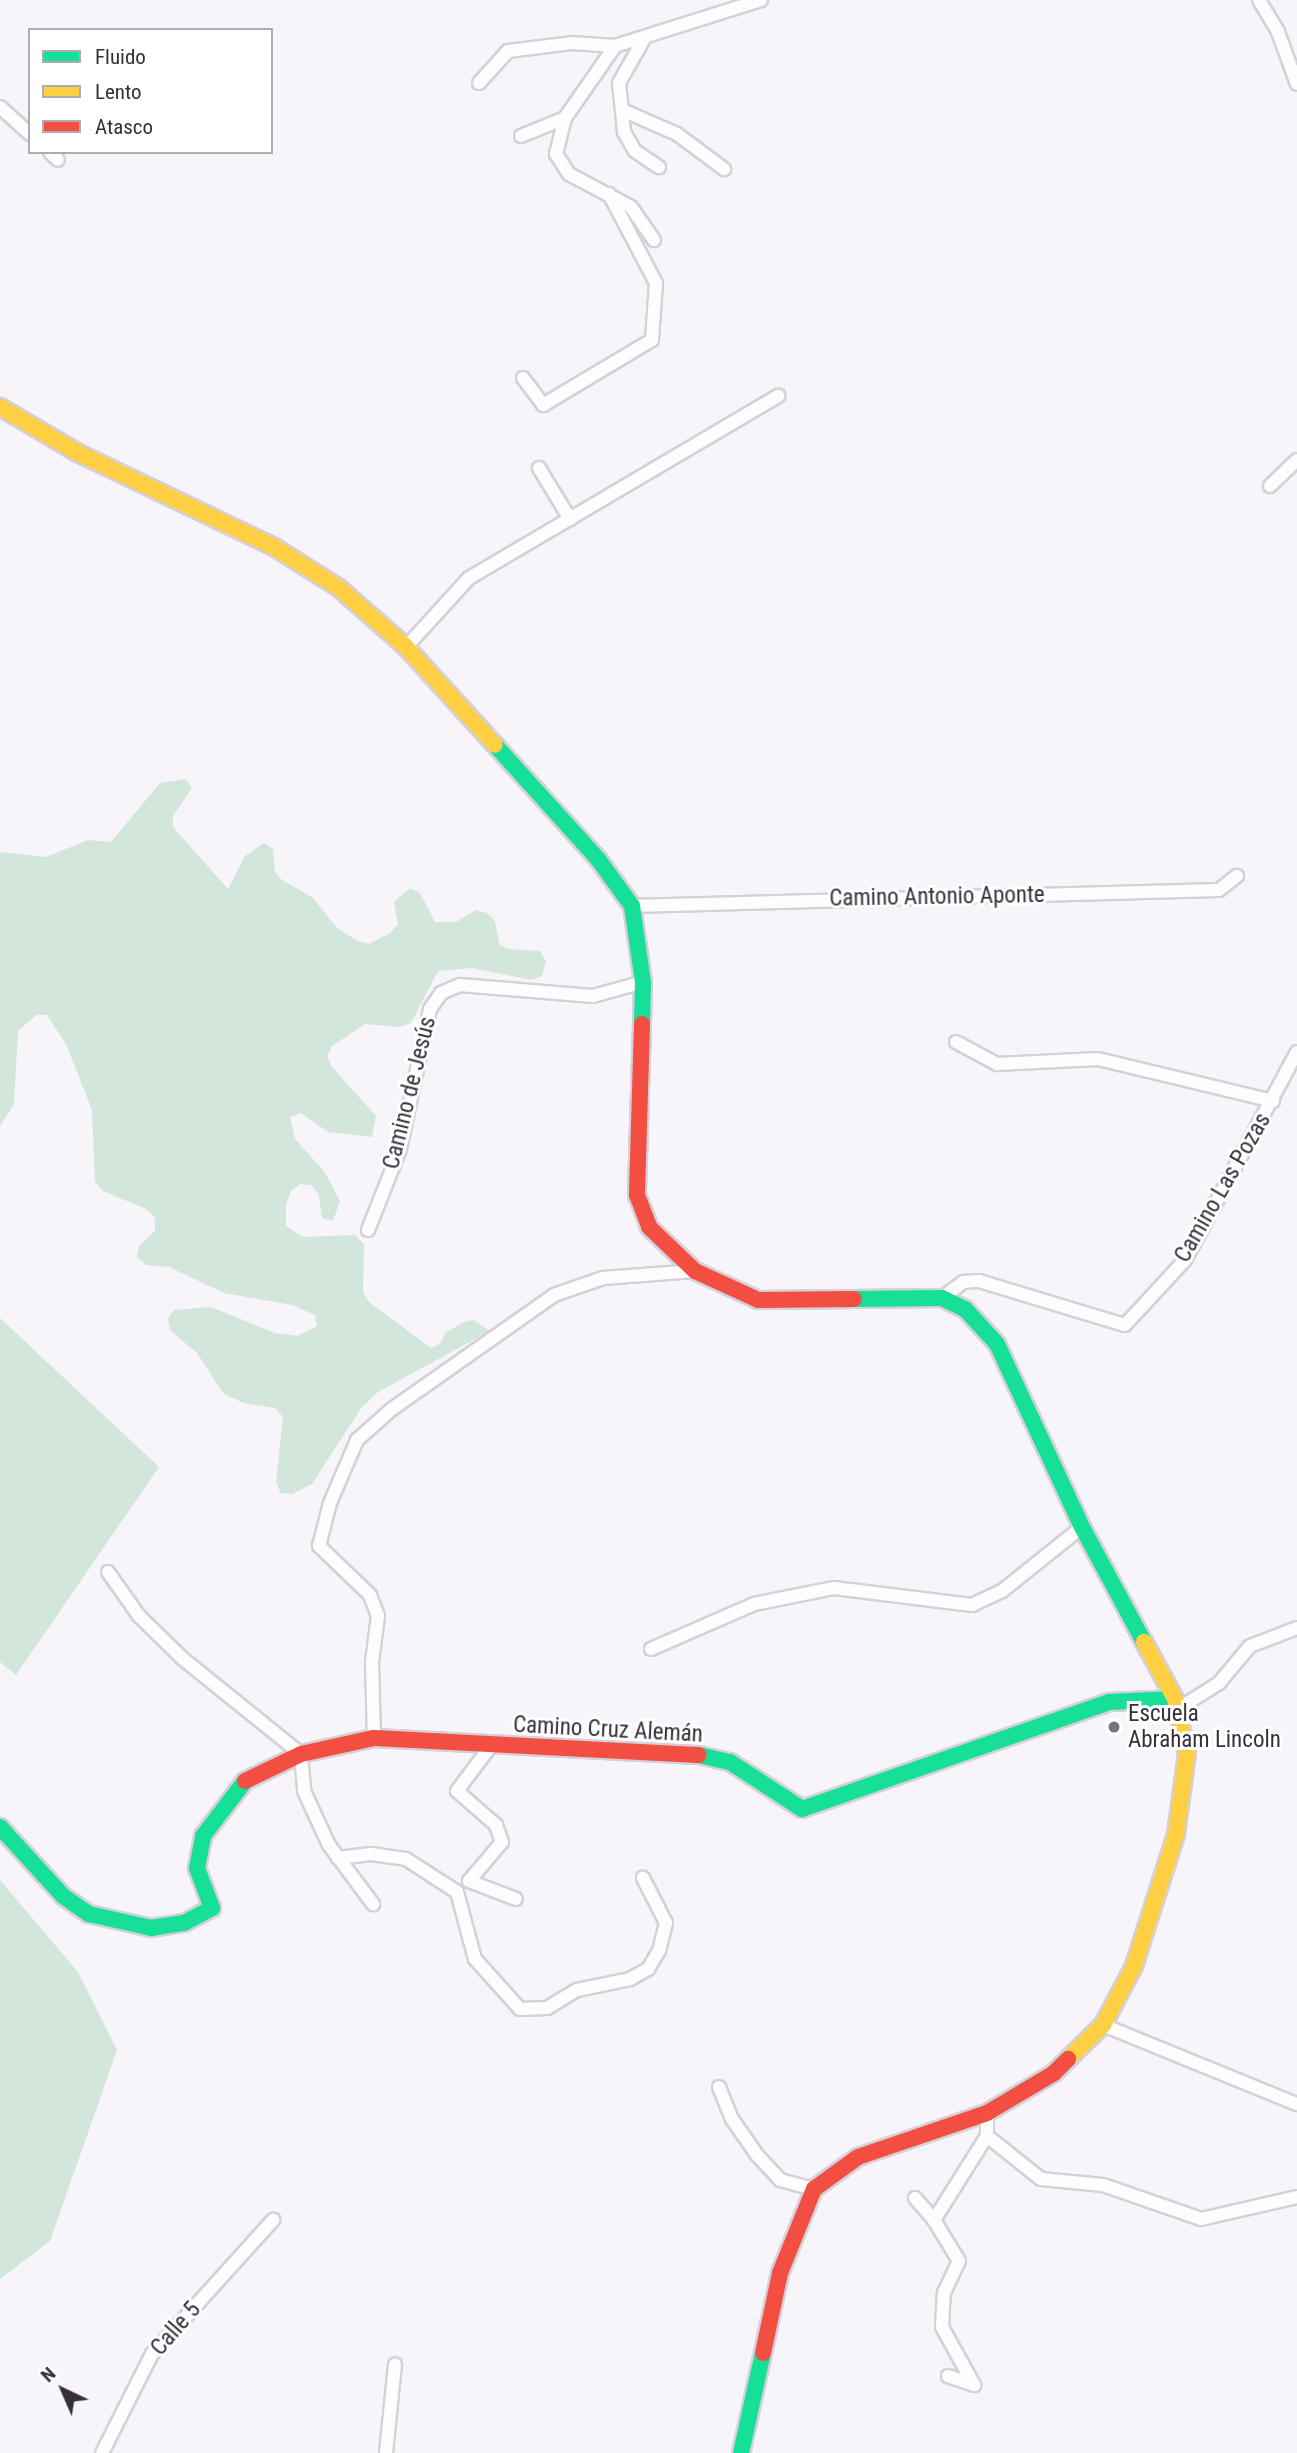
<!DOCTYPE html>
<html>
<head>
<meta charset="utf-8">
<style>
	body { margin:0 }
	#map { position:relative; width:1297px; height:2453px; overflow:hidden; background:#f7f4fa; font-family:"Roboto Condensed",sans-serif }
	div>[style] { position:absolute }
	.green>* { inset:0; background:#d3e6dc }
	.roads { filter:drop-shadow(2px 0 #d5d0d9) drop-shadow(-2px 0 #d5d0d9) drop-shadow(0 2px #d5d0d9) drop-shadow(0 -2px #d5d0d9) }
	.street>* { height:12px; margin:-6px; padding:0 6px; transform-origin:6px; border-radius:6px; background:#fefdfe }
	.fast>* { height:16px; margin:-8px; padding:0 8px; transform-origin:8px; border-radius:8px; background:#16e098 }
	.slow>* { height:16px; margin:-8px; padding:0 8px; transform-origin:8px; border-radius:8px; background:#ffcf43 }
	.jam>* { height:16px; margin:-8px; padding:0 8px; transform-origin:8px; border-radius:8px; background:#f24e42 }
	.dots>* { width:19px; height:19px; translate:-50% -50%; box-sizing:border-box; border:4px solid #fff; border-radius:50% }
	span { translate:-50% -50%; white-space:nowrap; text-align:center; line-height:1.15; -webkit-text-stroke:6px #fff; paint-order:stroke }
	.street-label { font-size:23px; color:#352e3b }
	.poi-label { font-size:23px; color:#352e3b }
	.left { translate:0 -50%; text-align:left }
	.legend { position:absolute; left:28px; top:28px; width:245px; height:126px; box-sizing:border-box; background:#fff; border:2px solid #aeabb1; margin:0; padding:9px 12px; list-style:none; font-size:21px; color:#352e3b }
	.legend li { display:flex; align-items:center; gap:14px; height:35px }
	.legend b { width:35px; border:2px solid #aeabb1 }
	.north { position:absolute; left:28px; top:2355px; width:70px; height:70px; -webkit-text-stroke:5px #fff; paint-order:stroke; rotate:316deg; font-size:19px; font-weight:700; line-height:28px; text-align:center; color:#352e3b }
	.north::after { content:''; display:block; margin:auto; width:24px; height:32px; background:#352e3b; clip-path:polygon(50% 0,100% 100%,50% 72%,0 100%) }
</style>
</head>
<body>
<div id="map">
	<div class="green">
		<i style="clip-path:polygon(186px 779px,192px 788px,173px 816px,173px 827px,228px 889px,245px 856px,264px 843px,273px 849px,275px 872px,282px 880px,312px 897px,337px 928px,358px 941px,369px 944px,390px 933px,398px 924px,394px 902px,410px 888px,420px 893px,435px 922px,456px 922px,476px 910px,487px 913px,495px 921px,499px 944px,508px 949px,540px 951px,546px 961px,542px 976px,531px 980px,472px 968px,438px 971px,411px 1023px,400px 1027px,365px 1024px,332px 1046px,327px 1057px,332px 1067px,376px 1116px,372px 1137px,328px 1132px,301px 1113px,290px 1117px,295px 1139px,324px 1171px,340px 1201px,333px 1221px,322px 1218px,319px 1195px,312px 1185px,300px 1184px,291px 1191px,286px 1204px,286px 1226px,303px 1237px,355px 1235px,364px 1244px,363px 1292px,369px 1302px,431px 1348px,441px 1343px,445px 1333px,464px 1322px,474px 1320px,490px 1331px,378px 1392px,362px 1407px,312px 1484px,292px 1494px,281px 1493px,276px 1483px,283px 1417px,275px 1408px,243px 1403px,223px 1393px,197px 1353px,170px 1330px,168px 1319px,174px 1310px,211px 1307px,275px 1333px,297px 1336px,317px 1326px,315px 1315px,292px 1305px,224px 1293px,169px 1267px,146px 1265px,137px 1257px,139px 1246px,155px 1231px,155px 1218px,146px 1209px,103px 1191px,95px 1182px,92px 1110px,66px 1044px,47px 1015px,36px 1015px,18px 1031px,14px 1104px,0 1126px,0 852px,46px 857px,88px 840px,111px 842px,160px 783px)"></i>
		<i style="clip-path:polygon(0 1318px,159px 1467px,16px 1675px,0 1662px)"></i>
		<i style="clip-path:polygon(0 1880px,78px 1972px,117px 2050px,50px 2241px,0 2279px)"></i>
	</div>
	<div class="roads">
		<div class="street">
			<i style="left:1259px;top:0;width:37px;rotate:59deg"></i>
			<i style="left:1278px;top:32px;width:55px;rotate:69.9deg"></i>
			<i style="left:645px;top:37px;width:53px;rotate:119.5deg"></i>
			<i style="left:619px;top:83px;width:27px;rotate:84deg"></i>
			<i style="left:622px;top:110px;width:60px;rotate:23.6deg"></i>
			<i style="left:677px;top:134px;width:59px;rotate:36.7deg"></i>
			<i style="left:479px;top:83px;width:43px;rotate:-47.8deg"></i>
			<i style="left:508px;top:51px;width:64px;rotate:-7.1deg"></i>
			<i style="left:572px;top:43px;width:43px;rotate:4deg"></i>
			<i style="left:0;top:107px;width:40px;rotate:42deg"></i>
			<i style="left:622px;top:110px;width:22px;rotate:85deg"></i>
			<i style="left:624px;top:132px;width:22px;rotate:60deg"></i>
			<i style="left:635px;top:151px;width:29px;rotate:34deg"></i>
			<i style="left:521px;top:136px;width:48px;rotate:-22.2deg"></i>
			<i style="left:50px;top:152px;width:11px;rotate:45deg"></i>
			<i style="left:654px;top:240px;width:40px;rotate:-124.9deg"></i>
			<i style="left:631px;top:207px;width:70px;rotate:-152deg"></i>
			<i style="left:569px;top:174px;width:24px;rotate:-123deg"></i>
			<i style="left:556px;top:154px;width:37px;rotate:-76deg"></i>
			<i style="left:565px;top:118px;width:88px;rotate:-55.2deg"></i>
			<i style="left:615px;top:46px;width:153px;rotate:-17.5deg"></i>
			<i style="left:523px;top:378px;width:34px;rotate:53deg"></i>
			<i style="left:543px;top:405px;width:127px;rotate:-30.8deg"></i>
			<i style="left:652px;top:340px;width:57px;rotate:-86deg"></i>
			<i style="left:656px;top:283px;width:101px;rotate:-117.8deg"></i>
			<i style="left:539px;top:468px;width:60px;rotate:58.7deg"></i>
			<i style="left:1270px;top:486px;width:37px;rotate:-44deg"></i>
			<i style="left:406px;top:647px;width:93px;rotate:-47.6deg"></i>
			<i style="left:469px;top:578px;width:359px;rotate:-30.5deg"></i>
			<i style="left:632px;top:906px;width:587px;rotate:-1.56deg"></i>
			<i style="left:1219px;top:890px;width:23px;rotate:-38deg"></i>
			<i style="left:956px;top:1042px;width:47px;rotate:28.2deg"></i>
			<i style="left:997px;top:1064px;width:101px;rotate:-2.8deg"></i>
			<i style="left:1098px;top:1059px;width:180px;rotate:13.5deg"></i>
			<i style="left:368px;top:1230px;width:87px;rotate:-68.4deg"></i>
			<i style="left:400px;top:1149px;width:143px;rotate:-77.9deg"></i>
			<i style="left:430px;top:1009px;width:19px;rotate:-55deg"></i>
			<i style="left:441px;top:993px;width:21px;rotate:-23deg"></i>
			<i style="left:460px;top:985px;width:133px;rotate:4.7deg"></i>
			<i style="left:593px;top:996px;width:52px;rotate:-15.6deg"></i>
			<i style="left:942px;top:1298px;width:26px;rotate:-37deg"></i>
			<i style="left:963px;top:1282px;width:16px;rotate:-4deg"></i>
			<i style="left:979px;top:1281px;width:152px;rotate:16.8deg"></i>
			<i style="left:1125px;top:1325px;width:88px;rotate:-47.3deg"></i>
			<i style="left:1185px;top:1260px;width:236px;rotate:-61.7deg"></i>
			<i style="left:108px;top:1572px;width:54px;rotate:54.8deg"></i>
			<i style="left:139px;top:1616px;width:60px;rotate:44.3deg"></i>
			<i style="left:182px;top:1658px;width:153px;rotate:38.9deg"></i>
			<i style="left:301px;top:1754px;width:37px;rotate:85deg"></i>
			<i style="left:304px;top:1791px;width:60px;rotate:65.2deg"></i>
			<i style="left:329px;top:1845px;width:74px;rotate:53.3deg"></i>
			<i style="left:651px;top:1649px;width:112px;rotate:-23.6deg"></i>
			<i style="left:754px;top:1604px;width:82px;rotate:-11.3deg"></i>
			<i style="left:834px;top:1588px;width:139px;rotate:7deg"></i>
			<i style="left:972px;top:1605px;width:33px;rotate:-25deg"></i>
			<i style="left:1002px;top:1591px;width:102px;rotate:-38.7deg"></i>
			<i style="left:1178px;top:1709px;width:49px;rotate:-32.4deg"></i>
			<i style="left:1219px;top:1683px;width:48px;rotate:-50deg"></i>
			<i style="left:1250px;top:1646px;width:50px;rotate:-21deg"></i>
			<i style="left:374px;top:1738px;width:76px;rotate:-91.5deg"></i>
			<i style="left:372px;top:1662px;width:46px;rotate:-82.6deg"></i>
			<i style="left:378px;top:1616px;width:22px;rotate:-111deg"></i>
			<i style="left:370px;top:1595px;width:71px;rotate:-136.1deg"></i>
			<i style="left:319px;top:1546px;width:44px;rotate:-75.7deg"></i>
			<i style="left:330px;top:1503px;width:69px;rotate:-66.8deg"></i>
			<i style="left:357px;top:1440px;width:47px;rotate:-41.5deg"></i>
			<i style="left:392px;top:1409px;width:198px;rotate:-35.1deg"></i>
			<i style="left:554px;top:1295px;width:52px;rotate:-19.1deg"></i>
			<i style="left:603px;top:1278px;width:92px;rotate:-4.4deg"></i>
			<i style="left:490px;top:1747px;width:55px;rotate:126.9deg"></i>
			<i style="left:457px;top:1791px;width:52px;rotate:41.1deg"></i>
			<i style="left:496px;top:1825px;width:18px;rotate:71deg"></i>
			<i style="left:502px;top:1842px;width:51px;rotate:130.2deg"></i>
			<i style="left:469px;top:1881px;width:50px;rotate:21deg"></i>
			<i style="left:338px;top:1858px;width:33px;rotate:-7deg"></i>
			<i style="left:371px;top:1854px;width:35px;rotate:8deg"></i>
			<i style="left:406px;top:1859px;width:61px;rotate:32.9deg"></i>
			<i style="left:457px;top:1892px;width:69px;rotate:75deg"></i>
			<i style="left:475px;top:1959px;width:67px;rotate:48deg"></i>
			<i style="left:520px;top:2009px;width:27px;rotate:-2deg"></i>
			<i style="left:547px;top:2008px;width:35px;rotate:-31deg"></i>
			<i style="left:577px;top:1990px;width:54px;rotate:-11.7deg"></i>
			<i style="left:630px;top:1979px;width:21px;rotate:-29deg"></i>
			<i style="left:648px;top:1969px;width:21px;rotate:-59deg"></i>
			<i style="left:659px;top:1951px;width:29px;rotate:-76deg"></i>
			<i style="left:666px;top:1923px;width:51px;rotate:-117.1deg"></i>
			<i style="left:1103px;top:2025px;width:209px;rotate:22.2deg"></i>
			<i style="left:719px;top:2087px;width:35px;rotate:68deg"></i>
			<i style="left:732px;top:2119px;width:44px;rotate:55.2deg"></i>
			<i style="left:757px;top:2155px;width:34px;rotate:47deg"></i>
			<i style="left:780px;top:2180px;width:35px;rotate:15deg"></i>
			<i style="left:987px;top:2113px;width:23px;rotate:90deg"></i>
			<i style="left:987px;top:2136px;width:69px;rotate:38.5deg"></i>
			<i style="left:1041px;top:2179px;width:62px;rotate:5.5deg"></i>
			<i style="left:1103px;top:2185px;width:104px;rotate:19.1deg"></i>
			<i style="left:1201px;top:2219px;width:98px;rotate:-12.9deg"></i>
			<i style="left:915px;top:2198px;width:29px;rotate:49deg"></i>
			<i style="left:948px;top:2376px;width:28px;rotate:19deg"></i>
			<i style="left:974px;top:2385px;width:66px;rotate:-118.9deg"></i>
			<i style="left:942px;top:2327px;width:34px;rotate:-87deg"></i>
			<i style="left:944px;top:2293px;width:35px;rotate:-65deg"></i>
			<i style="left:959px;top:2261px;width:48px;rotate:-121.4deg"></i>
			<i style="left:934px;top:2220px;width:99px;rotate:-57.8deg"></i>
			<i style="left:102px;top:2453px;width:111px;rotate:-63.2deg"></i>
			<i style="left:152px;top:2354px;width:181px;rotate:-47.9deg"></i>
			<i style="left:386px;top:2453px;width:89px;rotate:-84.2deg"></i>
		</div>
		<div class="fast">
			<i style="left:495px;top:745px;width:154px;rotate:47.9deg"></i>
			<i style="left:598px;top:859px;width:58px;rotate:54.1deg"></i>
			<i style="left:632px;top:906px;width:77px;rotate:81.8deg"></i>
			<i style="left:643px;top:982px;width:42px;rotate:91.4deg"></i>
			<i style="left:854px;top:1299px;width:88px;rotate:-0.7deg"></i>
			<i style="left:942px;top:1298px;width:25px;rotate:26deg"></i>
			<i style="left:965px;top:1309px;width:47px;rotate:47.6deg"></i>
			<i style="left:997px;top:1344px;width:202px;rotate:65.1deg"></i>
			<i style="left:1082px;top:1527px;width:131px;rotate:61.7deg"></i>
			<i style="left:699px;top:1755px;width:32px;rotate:13deg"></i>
			<i style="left:730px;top:1762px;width:86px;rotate:33.1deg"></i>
			<i style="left:802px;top:1809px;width:325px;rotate:-19.2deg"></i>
			<i style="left:1109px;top:1702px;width:66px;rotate:-2.6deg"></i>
			<i style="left:0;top:1827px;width:93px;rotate:47.6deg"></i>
			<i style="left:63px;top:1896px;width:32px;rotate:35deg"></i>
			<i style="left:89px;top:1914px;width:64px;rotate:12.7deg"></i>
			<i style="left:151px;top:1928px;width:33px;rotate:-9deg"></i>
			<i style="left:184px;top:1923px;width:32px;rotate:-28deg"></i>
			<i style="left:212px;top:1908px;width:43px;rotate:-110.6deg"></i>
			<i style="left:197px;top:1868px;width:33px;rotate:-79deg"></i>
			<i style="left:203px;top:1836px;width:69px;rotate:-52.6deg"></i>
			<i style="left:741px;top:2453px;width:102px;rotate:-77.6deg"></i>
		</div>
		<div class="slow">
			<i style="left:0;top:407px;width:91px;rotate:30.5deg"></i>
			<i style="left:78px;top:453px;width:217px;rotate:25.6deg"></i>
			<i style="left:274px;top:547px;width:77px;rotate:32.2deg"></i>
			<i style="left:339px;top:588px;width:89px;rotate:41.4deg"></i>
			<i style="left:406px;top:647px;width:132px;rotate:47.8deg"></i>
			<i style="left:1068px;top:2059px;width:49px;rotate:-44.2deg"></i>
			<i style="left:1103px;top:2025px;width:67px;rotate:-62.3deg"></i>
			<i style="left:1134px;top:1966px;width:139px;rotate:-72.3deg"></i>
			<i style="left:1176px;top:1834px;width:81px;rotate:-82.2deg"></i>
			<i style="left:1187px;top:1754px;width:56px;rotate:-102.3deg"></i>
			<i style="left:1175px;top:1699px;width:65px;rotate:-118.5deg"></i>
		</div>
		<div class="jam">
			<i style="left:642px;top:1024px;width:171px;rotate:91.7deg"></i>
			<i style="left:637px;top:1195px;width:34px;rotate:69deg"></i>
			<i style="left:649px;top:1227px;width:64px;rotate:43.7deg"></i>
			<i style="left:695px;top:1271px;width:69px;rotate:24.7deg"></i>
			<i style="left:758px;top:1300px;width:96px;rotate:-0.6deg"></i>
			<i style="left:245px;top:1781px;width:62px;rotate:-25.7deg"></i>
			<i style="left:301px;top:1754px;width:75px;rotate:-12.4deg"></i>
			<i style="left:374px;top:1738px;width:325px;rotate:3deg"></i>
			<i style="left:763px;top:2353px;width:82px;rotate:-78deg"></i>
			<i style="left:780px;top:2273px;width:91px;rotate:-68deg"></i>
			<i style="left:814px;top:2189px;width:54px;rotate:-36deg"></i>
			<i style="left:858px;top:2157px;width:136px;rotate:-18.8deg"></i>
			<i style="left:987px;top:2113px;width:78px;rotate:-30.8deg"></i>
			<i style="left:1054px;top:2073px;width:20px;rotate:-45deg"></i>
		</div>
	</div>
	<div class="dots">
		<i style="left:1114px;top:1727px;background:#79737e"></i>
	</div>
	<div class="street-label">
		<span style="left:937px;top:897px;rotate:-1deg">Camino Antonio Aponte</span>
		<span style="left:410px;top:1093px;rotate:-76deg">Camino de Jesús</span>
		<span style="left:1223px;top:1188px;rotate:-60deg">Camino Las Pozas</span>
		<span style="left:608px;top:1730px;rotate:3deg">Camino Cruz Alemán</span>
		<span style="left:176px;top:2329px;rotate:-49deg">Calle 5</span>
	</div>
	<div class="poi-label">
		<span class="left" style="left:1128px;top:1727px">Escuela<br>Abraham Lincoln</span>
	</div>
	<ul class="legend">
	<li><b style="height:9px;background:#16e098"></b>Fluido</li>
	<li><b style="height:9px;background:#ffcf43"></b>Lento</li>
	<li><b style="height:9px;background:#f24e42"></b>Atasco</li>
	</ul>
	<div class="north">N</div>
</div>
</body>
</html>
